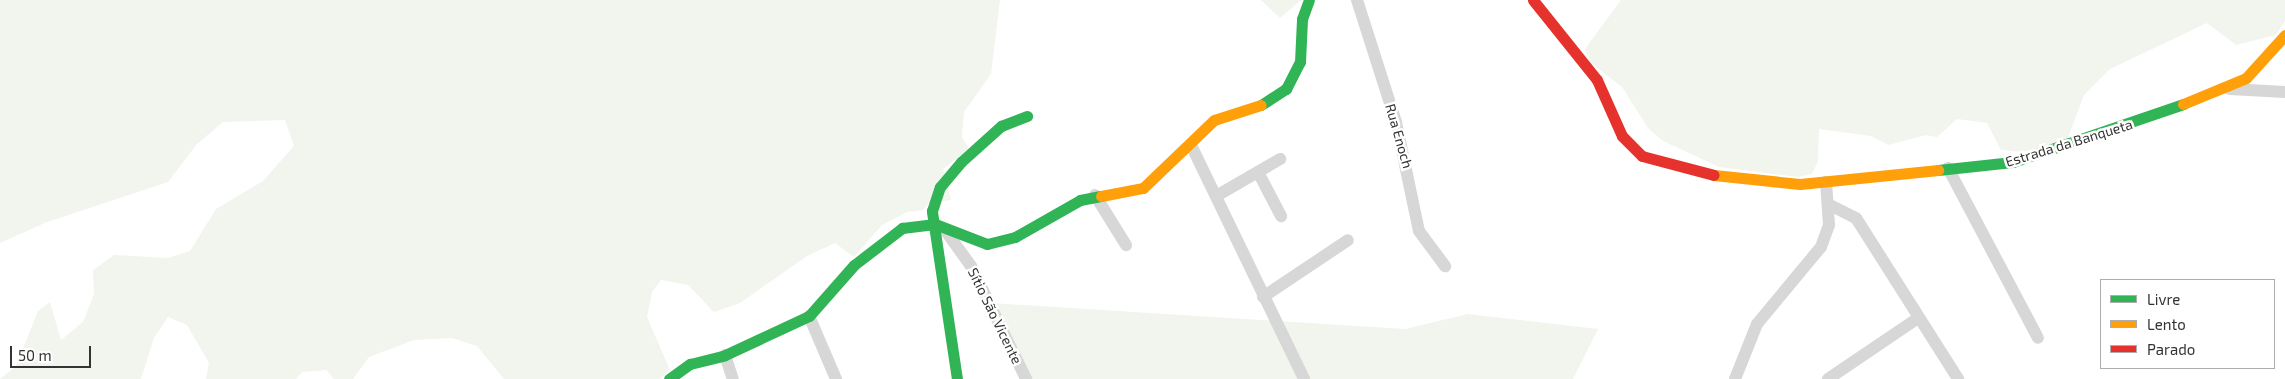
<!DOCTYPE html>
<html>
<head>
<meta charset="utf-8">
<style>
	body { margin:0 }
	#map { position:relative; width:2285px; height:379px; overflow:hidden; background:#fff; font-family:"Exo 2",sans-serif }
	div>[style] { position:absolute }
	.green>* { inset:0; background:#f1f5ed }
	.street>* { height:12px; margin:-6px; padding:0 6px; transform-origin:6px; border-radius:6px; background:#d7d7d7 }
	.fast>* { height:11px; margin:-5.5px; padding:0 5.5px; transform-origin:5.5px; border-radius:5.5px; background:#30b455 }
	.slow>* { height:11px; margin:-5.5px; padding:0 5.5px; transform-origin:5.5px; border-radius:5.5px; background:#ff9f0a }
	.jam>* { height:11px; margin:-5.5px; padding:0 5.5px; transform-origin:5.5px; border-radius:5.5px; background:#e5322d }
	span { translate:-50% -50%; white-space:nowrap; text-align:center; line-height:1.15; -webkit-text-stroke:5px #fff; paint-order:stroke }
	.street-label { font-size:14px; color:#333 }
	.legend { position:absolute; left:2100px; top:279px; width:175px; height:90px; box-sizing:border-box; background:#fff; border:1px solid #adadad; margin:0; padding:6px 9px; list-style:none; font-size:15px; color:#333 }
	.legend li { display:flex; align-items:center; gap:10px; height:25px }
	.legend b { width:25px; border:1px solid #adadad }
	.scale { position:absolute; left:10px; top:346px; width:81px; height:22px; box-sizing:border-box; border:2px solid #333; border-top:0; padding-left:6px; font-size:15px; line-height:18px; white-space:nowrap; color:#333; -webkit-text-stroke:4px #fff; paint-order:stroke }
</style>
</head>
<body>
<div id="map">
	<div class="green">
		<i style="clip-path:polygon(0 0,1000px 0,991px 74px,964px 112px,962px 137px,969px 149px,943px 169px,951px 200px,929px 203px,923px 210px,907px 212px,882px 225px,854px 257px,835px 243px,807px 256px,740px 303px,714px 312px,688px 285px,661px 280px,652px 292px,647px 317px,670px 370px,660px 379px,504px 379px,477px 346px,452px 338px,414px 340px,369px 357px,353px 379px,334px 379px,326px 370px,302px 372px,296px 379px,206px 379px,209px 363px,187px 325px,168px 317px,154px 338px,141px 379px,0 379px,16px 366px,38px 311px,50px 302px,61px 340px,83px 322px,94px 294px,93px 270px,114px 255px,168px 258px,190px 251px,216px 209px,263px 181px,294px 146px,285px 120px,223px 122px,197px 144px,168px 182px,47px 222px,0 243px)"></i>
		<i style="clip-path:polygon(1261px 0,1301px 0,1280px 18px)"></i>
		<i style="clip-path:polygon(1621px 0,2285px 0,2285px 21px,2276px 35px,2236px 45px,2207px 23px,2110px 69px,2084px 95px,2066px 143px,2021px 152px,2001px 150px,1987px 123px,1957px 119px,1937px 137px,1926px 135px,1888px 145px,1871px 136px,1819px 129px,1818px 161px,1812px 174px,1798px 177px,1719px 167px,1663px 141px,1648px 128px,1622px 87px,1591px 63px,1585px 49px)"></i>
		<i style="clip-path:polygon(991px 303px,1405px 329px,1468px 314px,1598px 329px,1573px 379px,1026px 379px)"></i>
	</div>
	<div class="street">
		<i style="left:1357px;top:0;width:128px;rotate:72.3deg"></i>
		<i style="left:1396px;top:122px;width:111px;rotate:78.1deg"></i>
		<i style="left:1419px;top:231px;width:44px;rotate:53.4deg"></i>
		<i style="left:2230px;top:89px;width:55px;rotate:3.1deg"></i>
		<i style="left:1191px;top:145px;width:260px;rotate:64.2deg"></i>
		<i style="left:1948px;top:168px;width:192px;rotate:62.1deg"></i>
		<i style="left:1258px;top:172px;width:50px;rotate:62.4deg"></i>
		<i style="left:1095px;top:195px;width:59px;rotate:58.2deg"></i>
		<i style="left:1218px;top:195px;width:72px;rotate:-30.1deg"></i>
		<i style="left:1830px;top:205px;width:29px;rotate:27deg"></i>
		<i style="left:1856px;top:218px;width:191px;rotate:57.6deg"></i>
		<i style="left:945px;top:230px;width:44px;rotate:54.2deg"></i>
		<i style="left:971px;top:266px;width:126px;rotate:64deg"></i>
		<i style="left:1263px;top:297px;width:102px;rotate:-33.8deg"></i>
		<i style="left:809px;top:316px;width:69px;rotate:66.8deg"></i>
		<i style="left:725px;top:355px;width:25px;rotate:72deg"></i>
		<i style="left:1735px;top:379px;width:59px;rotate:-68.2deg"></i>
		<i style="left:1757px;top:324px;width:100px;rotate:-50.3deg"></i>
		<i style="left:1821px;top:247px;width:23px;rotate:-70deg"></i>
		<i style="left:1829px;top:225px;width:43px;rotate:-94deg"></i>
		<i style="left:1828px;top:379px;width:109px;rotate:-34.1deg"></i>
	</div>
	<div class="fast">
		<i style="left:1261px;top:105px;width:30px;rotate:-33deg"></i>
		<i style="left:1286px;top:89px;width:30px;rotate:-63deg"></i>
		<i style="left:1300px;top:62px;width:43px;rotate:-87.3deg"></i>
		<i style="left:1302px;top:19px;width:20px;rotate:-70deg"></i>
		<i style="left:1938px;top:170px;width:75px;rotate:-6.1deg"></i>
		<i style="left:2013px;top:162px;width:180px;rotate:-18.8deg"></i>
		<i style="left:669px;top:379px;width:26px;rotate:-36deg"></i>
		<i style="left:690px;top:364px;width:36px;rotate:-14deg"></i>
		<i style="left:725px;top:355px;width:93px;rotate:-24.9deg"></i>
		<i style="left:809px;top:316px;width:68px;rotate:-48.6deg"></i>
		<i style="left:854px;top:265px;width:61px;rotate:-37.6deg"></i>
		<i style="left:902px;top:228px;width:33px;rotate:-7deg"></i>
		<i style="left:935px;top:224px;width:56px;rotate:21deg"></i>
		<i style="left:987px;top:244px;width:29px;rotate:-14deg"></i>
		<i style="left:1015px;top:237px;width:75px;rotate:-29.6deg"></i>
		<i style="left:1080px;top:200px;width:21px;rotate:-11deg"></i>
		<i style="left:957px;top:379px;width:170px;rotate:-98.5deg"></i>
		<i style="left:932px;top:211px;width:25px;rotate:-72deg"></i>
		<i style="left:940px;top:187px;width:33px;rotate:-50deg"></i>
		<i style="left:961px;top:162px;width:54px;rotate:-42deg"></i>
		<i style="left:1001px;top:126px;width:28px;rotate:-21deg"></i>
	</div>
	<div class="slow">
		<i style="left:2183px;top:104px;width:68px;rotate:-22.4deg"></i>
		<i style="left:2246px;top:78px;width:58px;rotate:-47.8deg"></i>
		<i style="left:1714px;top:175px;width:86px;rotate:6deg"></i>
		<i style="left:1800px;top:184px;width:139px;rotate:-5.8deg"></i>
		<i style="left:1101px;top:196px;width:43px;rotate:-10.8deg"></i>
		<i style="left:1143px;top:188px;width:98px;rotate:-43.8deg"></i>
		<i style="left:1214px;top:120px;width:49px;rotate:-17.7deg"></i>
	</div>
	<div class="jam">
		<i style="left:1533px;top:0;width:102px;rotate:51.3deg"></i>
		<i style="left:1597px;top:80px;width:61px;rotate:65.9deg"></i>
		<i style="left:1622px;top:136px;width:28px;rotate:45deg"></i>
		<i style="left:1642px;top:156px;width:74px;rotate:14.8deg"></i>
	</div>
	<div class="street-label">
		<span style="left:1399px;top:136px;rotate:74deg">Rua Enoch</span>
		<span style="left:2069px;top:143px;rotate:-17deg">Estrada da Banqueta</span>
		<span style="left:995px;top:316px;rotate:64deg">Sítio São Vicente</span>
	</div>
	<ul class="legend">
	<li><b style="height:6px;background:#30b455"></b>Livre</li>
	<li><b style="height:6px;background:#ff9f0a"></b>Lento</li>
	<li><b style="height:6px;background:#e5322d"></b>Parado</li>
	</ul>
	<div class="scale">50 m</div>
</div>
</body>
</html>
